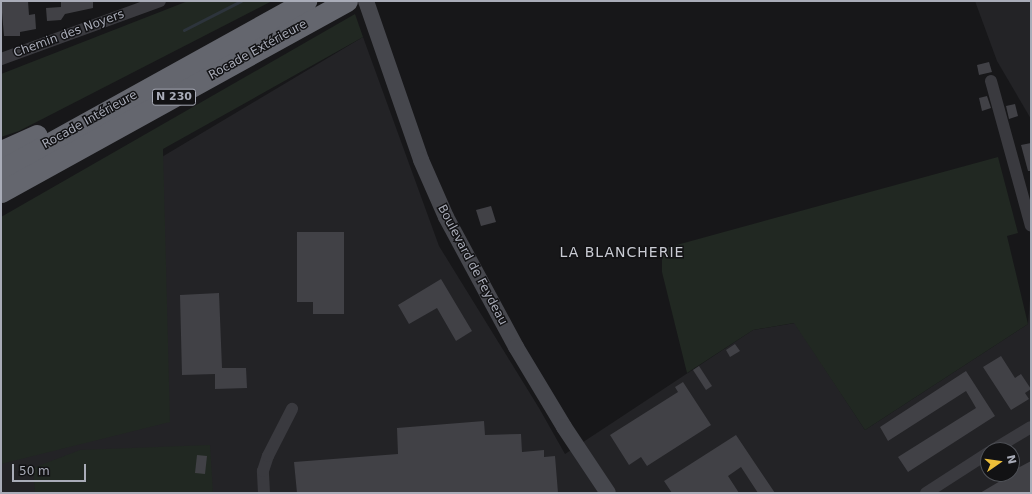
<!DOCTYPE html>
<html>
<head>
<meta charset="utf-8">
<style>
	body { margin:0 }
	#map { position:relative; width:1032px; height:494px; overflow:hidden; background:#171719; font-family:"DejaVu Sans",sans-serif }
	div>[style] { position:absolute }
	.built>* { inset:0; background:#232326 }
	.green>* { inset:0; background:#212822 }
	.stream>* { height:3px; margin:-1.5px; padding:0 1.5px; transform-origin:1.5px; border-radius:1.5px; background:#2d343c }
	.building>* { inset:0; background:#414146 }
	.street>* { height:12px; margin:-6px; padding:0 6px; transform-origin:6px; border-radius:6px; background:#3a3a3f }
	.secondary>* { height:16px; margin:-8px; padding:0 8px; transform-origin:8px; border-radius:8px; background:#46474d }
	.highway>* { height:21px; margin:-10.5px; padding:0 10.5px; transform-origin:10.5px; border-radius:10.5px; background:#64666e }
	span { translate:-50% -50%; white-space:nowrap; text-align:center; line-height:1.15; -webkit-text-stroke:3px #121214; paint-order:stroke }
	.shield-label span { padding:1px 3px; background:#121214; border:1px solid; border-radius:3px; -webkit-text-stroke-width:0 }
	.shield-label { font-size:11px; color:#a9acb8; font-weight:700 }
	.street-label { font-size:12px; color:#a9acb8 }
	.quarter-label { font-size:14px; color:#caccd4; letter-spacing:1px }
	.frame { position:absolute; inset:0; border:2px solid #a9acb8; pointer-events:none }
	.north { position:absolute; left:980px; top:442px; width:40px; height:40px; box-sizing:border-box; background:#121214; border:1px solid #4e5056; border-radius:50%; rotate:77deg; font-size:11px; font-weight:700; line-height:16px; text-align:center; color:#a9acb8 }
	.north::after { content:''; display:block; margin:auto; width:14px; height:18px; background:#eebf39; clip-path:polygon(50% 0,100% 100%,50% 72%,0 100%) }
	.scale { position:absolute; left:12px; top:464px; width:74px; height:18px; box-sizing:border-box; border:2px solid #a9acb8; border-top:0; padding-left:5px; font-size:12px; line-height:14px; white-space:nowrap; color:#a9acb8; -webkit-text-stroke:3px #121214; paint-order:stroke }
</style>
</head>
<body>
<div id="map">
	<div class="built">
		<i style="clip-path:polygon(975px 1px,1031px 1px,1031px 119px,997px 61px)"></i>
		<i style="clip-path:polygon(evenodd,363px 37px,439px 246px,539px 408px,565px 454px,753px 330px,795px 323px,865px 430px,1028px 324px,1031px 285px,1031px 493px,1px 493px,1px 253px,363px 37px,988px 450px,1012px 450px,1012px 474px,988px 474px,988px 450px)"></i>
	</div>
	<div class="green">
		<i style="clip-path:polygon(188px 1px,272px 1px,19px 131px,1px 137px,1px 74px)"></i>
		<i style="clip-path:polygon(355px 14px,363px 37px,163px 149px,170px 422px,1px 464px,1px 217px)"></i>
		<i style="clip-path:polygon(998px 157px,1018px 233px,1007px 236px,1028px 324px,865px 430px,794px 323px,753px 330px,687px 373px,662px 272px,662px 249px)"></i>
		<i style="clip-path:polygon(210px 445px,213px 493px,35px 493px,33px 468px,80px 450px)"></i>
	</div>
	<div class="stream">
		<i style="left:184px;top:30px;width:64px;rotate:-27deg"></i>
	</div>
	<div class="building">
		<i style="clip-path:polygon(1px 1px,28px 1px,29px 15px,35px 14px,36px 29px,20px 32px,20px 36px,4px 36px)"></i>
		<i style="clip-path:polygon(61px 1px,93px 1px,93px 8px,65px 14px,61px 20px,47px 21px,46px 8px,61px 7px)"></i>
		<i style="clip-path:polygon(989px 62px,992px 72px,979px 75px,977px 65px)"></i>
		<i style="clip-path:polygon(987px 96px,991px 108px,982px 111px,979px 98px)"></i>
		<i style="clip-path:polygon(1015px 104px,1018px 116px,1009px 119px,1006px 106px)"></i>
		<i style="clip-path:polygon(1031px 143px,1031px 171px,1028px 171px,1021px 145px)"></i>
		<i style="clip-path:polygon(491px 206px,496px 222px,481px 226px,476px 210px)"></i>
		<i style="clip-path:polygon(297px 232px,344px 232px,344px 314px,313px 314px,313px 302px,297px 302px)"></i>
		<i style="clip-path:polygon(441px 279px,472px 331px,456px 341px,437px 308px,409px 324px,398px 305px)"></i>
		<i style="clip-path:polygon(219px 293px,222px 368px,246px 368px,247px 388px,215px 389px,215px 374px,182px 375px,180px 295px)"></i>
		<i style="clip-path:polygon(735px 344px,740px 351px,730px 357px,726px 350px)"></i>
		<i style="clip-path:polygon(1001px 356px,1015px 378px,1021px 374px,1031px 389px,1025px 393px,1029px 399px,1011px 410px,983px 367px)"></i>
		<i style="clip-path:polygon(699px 366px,712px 386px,706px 390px,693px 370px)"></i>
		<i style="clip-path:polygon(966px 371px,995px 416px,908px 472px,898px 457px,976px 408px,972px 401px,966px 391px,888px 441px,880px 427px)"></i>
		<i style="clip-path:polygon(683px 382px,711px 425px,647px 466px,641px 457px,629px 465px,610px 435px,678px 392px,675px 387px)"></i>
		<i style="clip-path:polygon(484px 421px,485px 435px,521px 434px,522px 452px,544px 450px,544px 457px,555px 456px,558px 493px,297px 493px,294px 462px,398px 454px,397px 428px)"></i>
		<i style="clip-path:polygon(736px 435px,775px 493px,758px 493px,741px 467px,728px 476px,739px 493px,672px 493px,664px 481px)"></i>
		<i style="clip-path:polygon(197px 455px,207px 456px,205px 474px,195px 473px)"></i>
		<i style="clip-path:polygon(1031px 461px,1031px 493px,980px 493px,1012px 474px,1012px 471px)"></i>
	</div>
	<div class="street">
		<i style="left:1px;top:59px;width:169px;rotate:-20deg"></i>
		<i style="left:991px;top:81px;width:150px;rotate:74.6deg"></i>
		<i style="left:993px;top:450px;width:44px;rotate:-31.2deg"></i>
		<i style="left:264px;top:493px;width:22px;rotate:-93deg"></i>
		<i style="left:263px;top:471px;width:16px;rotate:-72deg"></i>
		<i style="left:268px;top:456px;width:53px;rotate:-62.9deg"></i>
		<i style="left:926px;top:493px;width:74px;rotate:-32.8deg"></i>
	</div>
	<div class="secondary">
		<i style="left:366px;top:1px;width:168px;rotate:70.9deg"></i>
		<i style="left:421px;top:160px;width:62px;rotate:66.3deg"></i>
		<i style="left:446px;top:217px;width:148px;rotate:61.7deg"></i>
		<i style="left:516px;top:347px;width:93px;rotate:59deg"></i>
		<i style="left:564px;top:427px;width:79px;rotate:56.3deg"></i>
	</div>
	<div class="highway">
		<i style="left:1px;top:151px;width:39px;rotate:-24deg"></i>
		<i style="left:1px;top:170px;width:349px;rotate:-29deg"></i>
		<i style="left:1px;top:192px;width:395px;rotate:-28.9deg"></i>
	</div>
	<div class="shield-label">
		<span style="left:174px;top:97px">N 230</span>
	</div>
	<div class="street-label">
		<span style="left:69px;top:34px;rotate:-20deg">Chemin des Noyers</span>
		<span style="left:258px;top:50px;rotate:-29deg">Rocade Extérieure</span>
		<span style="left:90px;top:120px;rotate:-29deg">Rocade Intérieure</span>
		<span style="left:472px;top:265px;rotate:62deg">Boulevard de Feydeau</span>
	</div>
	<div class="quarter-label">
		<span style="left:622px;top:252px">LA BLANCHERIE</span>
	</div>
	<div class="frame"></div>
	<div class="north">N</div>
	<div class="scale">50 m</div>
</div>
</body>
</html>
